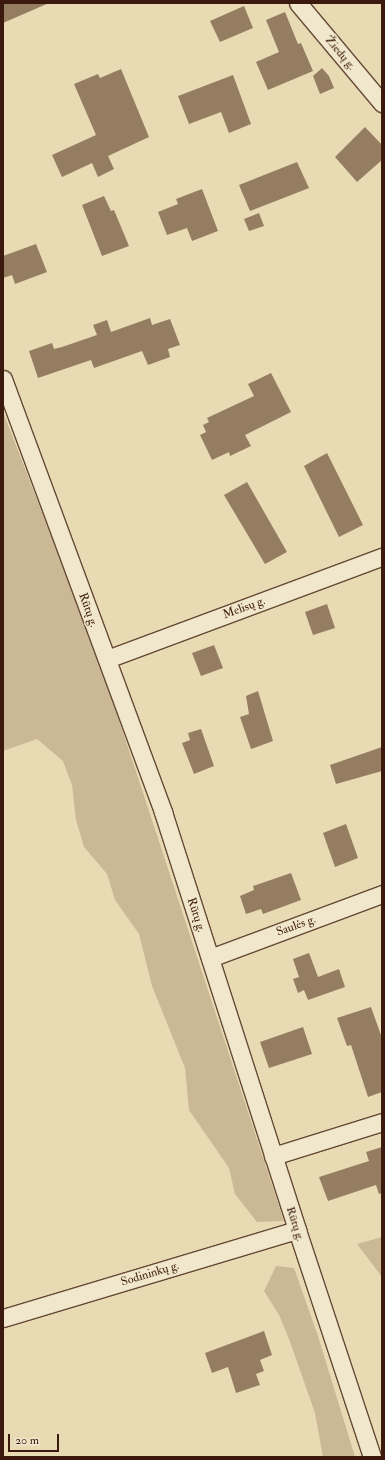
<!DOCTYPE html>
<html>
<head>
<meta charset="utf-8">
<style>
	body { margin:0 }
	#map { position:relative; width:385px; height:1460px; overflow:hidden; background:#e8dab2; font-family:"IM FELL Double Pica",serif }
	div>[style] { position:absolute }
	.green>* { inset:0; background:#cbb996 }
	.building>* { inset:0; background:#957d62 }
	.roads { filter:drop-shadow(1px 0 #664936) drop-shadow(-1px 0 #664936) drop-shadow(0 1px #664936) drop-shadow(0 -1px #664936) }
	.minor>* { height:17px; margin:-8.5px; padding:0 8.5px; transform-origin:8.5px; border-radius:8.5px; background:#f0e7cd }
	span { translate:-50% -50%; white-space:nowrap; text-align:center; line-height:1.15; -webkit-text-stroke:3px #f0e7cd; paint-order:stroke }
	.street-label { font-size:12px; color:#3b190c }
	.frame { position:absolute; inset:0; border:4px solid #3b190c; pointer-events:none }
	.scale { position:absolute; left:8px; top:1434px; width:51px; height:18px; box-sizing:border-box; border:2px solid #3b190c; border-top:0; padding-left:5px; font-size:12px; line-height:14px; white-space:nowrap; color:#3b190c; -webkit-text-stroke:3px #f0e7cd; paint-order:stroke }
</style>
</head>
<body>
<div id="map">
	<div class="green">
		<i style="clip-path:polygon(3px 412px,97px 653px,284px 1221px,257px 1222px,235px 1194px,229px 1168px,189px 1110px,185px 1068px,152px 986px,139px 934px,115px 900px,107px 874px,84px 847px,76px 820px,72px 785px,63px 761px,37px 739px,3px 751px)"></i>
		<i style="clip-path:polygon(382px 1237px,382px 1277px,357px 1244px)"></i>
		<i style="clip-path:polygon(276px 1266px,294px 1268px,318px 1336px,355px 1457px,323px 1457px,315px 1413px,289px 1339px,279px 1315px,264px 1291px)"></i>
	</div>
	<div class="building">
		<i style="clip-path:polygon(3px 3px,49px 3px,3px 23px)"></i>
		<i style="clip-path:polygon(244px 6px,253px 28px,220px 42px,210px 21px)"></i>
		<i style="clip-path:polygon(285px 12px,298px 44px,301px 43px,313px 71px,268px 90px,256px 62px,279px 52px,266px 20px)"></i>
		<i style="clip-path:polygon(322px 68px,329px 76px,334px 88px,320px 94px,313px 76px)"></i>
		<i style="clip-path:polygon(121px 69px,149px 137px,108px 156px,114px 169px,98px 177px,92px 163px,62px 177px,52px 155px,96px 135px,74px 84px,98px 74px,100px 78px)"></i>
		<i style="clip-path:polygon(233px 75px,251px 124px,229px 133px,221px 112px,189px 124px,178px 96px)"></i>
		<i style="clip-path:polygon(365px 127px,382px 145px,382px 160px,357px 182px,335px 157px)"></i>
		<i style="clip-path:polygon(297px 162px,309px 188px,250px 211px,239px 185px)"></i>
		<i style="clip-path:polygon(202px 189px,218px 231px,192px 241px,187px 228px,167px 235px,158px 212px,178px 204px,176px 199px)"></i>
		<i style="clip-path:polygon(104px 196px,111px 211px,114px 210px,129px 246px,102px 256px,82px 205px)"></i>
		<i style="clip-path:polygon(259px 213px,264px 226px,249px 231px,244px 219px)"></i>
		<i style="clip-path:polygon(36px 244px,47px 272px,15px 284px,12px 275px,3px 278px,3px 256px)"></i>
		<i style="clip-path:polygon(150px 318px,152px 325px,170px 319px,180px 345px,168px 349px,170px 357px,148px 365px,142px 351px,94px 368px,91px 360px,38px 378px,29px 351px,52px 343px,54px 349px,62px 347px,97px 335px,93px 325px,107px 320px,111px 332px)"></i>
		<i style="clip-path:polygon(271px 373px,291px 412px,245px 435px,251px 446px,230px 456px,229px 452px,212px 460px,200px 435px,206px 432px,203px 425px,209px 422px,207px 418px,254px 396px,248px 384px)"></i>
		<i style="clip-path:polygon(327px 453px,363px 525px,339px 537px,304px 466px)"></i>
		<i style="clip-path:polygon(247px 482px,287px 552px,265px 564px,224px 495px)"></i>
		<i style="clip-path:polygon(327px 604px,335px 628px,313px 635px,305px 612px)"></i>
		<i style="clip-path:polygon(214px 645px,223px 668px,201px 676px,192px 653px)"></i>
		<i style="clip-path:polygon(258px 691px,273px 741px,251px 749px,240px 717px,249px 714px,246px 696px)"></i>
		<i style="clip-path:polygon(201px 729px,214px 766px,194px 774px,182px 743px,190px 740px,188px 733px)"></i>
		<i style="clip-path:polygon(382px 747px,382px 771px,336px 784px,330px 765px)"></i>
		<i style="clip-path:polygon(346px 824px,358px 858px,335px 867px,323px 833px)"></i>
		<i style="clip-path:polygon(291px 873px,301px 900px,263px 914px,261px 909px,246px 914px,240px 896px,254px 890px,253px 886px)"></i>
		<i style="clip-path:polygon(309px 953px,318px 977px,339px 969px,345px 987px,308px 1000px,304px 990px,298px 993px,293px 979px,299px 977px,293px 959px)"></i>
		<i style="clip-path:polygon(371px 1007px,382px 1038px,382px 1092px,368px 1097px,351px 1045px,347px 1046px,337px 1018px)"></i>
		<i style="clip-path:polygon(303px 1027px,312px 1054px,269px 1068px,260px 1042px)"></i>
		<i style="clip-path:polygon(382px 1147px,382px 1193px,379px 1194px,376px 1185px,328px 1201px,319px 1177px,369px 1161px,366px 1152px)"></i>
		<i style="clip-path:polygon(264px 1331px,272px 1355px,260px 1360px,264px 1371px,256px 1374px,260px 1385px,236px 1393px,228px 1367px,212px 1373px,205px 1353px)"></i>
	</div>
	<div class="roads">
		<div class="minor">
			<i style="left:298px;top:3px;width:131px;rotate:50deg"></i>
			<i style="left:3px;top:379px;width:462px;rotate:69.7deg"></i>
			<i style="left:163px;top:812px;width:439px;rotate:72.2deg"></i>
			<i style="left:297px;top:1230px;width:239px;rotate:71.7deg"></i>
			<i style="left:107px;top:659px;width:293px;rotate:-20.4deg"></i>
			<i style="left:210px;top:958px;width:184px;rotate:-20.4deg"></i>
			<i style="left:273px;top:1156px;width:114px;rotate:-17.3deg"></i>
			<i style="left:3px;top:1318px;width:307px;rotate:-16.7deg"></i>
		</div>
	</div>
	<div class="street-label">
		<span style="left:340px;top:53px;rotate:50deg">Žiedų g.</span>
		<span style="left:244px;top:608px;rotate:-20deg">Melisų g.</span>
		<span style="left:88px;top:610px;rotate:70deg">Rūtų g.</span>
		<span style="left:196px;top:915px;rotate:72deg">Rūtų g.</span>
		<span style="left:296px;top:926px;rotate:-20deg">Saulės g.</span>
		<span style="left:295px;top:1224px;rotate:72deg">Rūtų g.</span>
		<span style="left:150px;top:1274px;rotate:-17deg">Sodininkų g.</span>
	</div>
	<div class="frame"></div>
	<div class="scale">20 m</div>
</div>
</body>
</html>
